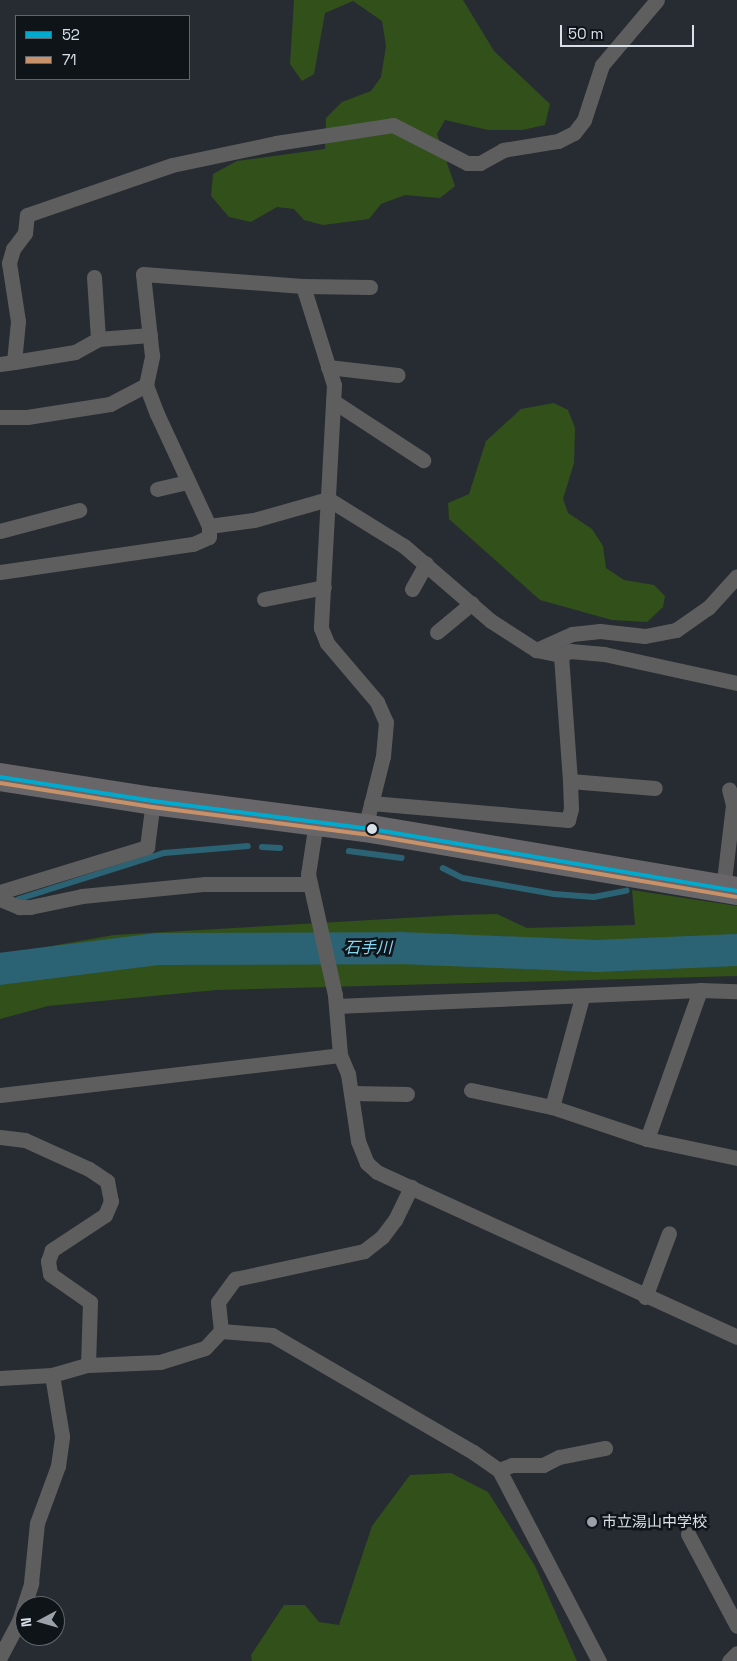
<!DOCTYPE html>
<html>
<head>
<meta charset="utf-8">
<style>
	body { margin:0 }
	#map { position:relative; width:737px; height:1661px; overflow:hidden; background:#272c32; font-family:"Space Grotesk","Noto Sans JP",sans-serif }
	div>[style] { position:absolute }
	.green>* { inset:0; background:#32501a }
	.stream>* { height:5.5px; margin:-2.75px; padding:0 2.75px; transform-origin:2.75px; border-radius:2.75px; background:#2b6374 }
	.river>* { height:32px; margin:-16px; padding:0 16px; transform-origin:16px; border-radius:16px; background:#2b6374 }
	.street>* { height:15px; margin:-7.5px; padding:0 7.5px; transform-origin:7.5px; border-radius:7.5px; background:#5f5e5f }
	.highway>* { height:28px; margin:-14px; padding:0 14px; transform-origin:14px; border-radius:14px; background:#686668 }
	.bus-1>* { height:4px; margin:-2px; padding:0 2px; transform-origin:2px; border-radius:2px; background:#00a9ce }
	.bus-2>* { height:4px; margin:-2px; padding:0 2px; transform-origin:2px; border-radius:2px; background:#c7916a }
	.dots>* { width:14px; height:14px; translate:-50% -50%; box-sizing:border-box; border:2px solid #0f1419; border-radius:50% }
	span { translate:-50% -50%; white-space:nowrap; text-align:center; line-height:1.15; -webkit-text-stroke:5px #0f1419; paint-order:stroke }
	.poi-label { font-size:15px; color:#d9e0e8 }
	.left { translate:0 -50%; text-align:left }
	.water-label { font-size:16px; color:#87d7f3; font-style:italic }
	.legend { position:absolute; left:15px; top:15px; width:175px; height:65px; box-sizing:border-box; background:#0f1419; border:1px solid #60666c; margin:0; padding:6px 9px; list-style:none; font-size:15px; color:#d9e0e8 }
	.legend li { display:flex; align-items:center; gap:10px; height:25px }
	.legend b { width:25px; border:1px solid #60666c }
	.north { position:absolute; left:15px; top:1596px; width:50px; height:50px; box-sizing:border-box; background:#0f1419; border:1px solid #60666c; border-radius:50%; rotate:264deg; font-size:14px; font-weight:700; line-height:20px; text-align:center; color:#d9e0e8 }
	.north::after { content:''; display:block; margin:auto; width:18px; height:22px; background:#9ba1a8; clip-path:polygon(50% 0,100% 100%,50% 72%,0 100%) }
	.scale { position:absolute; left:560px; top:25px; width:134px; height:22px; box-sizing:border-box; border:2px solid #d9e0e8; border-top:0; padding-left:6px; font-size:15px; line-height:18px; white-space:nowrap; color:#d9e0e8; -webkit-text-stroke:4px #0f1419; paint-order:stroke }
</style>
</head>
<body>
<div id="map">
	<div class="green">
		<i style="clip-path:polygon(294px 0,463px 0,494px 51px,550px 104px,545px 125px,522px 130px,488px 130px,445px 120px,437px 134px,455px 186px,440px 198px,405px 195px,381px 204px,369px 219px,323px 225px,304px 220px,294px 209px,277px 207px,251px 222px,229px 217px,211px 196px,213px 174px,237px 161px,325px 149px,326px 118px,342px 102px,371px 91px,381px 77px,386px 46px,382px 21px,353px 1px,325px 13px,314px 74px,302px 81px,290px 64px)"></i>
		<i style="clip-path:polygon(554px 403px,568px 410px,575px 428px,574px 463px,563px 499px,568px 513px,592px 529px,603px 546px,606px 568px,624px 580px,654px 585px,665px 596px,663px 607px,647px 622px,612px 620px,540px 600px,449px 519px,448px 503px,469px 494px,486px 441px,521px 409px)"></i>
		<i style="clip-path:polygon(632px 890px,737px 906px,737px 976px,216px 990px,48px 1006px,0 1019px,0 955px,114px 935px,457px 915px,497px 914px,527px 928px,635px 925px)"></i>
		<i style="clip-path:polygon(451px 1473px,488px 1492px,535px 1566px,577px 1661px,252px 1661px,251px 1655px,284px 1605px,305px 1605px,319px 1622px,339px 1625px,372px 1526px,410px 1475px)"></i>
	</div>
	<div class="stream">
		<i style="left:262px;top:847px;width:18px;rotate:3deg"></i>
		<i style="left:349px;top:851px;width:53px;rotate:7.5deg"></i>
		<i style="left:443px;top:868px;width:22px;rotate:27deg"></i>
		<i style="left:463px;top:878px;width:92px;rotate:10deg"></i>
		<i style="left:554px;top:894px;width:40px;rotate:4.3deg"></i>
		<i style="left:594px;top:897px;width:33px;rotate:-11deg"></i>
		<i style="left:19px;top:899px;width:152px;rotate:-17.6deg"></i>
		<i style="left:164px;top:853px;width:84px;rotate:-4.8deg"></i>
	</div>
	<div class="river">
		<i style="left:0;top:969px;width:160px;rotate:-7.2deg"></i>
		<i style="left:159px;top:949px;width:241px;rotate:-0.2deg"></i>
		<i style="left:400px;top:948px;width:197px;rotate:2.3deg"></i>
		<i style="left:597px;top:956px;width:140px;rotate:-2.5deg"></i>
	</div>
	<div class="street">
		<i style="left:94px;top:277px;width:62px;rotate:86.3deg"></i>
		<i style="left:303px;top:286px;width:67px;rotate:0.9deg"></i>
		<i style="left:14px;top:362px;width:62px;rotate:-9.3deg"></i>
		<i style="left:75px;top:352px;width:26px;rotate:-29deg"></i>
		<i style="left:98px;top:339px;width:52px;rotate:-4.4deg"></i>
		<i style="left:0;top:364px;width:14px;rotate:-8deg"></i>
		<i style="left:14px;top:362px;width:41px;rotate:-84.4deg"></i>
		<i style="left:18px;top:321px;width:59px;rotate:-98.8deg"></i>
		<i style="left:9px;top:263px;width:15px;rotate:-74deg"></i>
		<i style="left:13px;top:249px;width:20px;rotate:-53deg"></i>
		<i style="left:25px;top:233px;width:18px;rotate:-84deg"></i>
		<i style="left:27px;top:215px;width:153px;rotate:-19deg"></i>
		<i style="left:172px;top:165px;width:106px;rotate:-11.9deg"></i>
		<i style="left:276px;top:143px;width:118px;rotate:-8.7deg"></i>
		<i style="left:393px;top:125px;width:83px;rotate:27.2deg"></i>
		<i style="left:467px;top:163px;width:13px"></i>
		<i style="left:480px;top:163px;width:26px;rotate:-29deg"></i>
		<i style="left:503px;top:150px;width:56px;rotate:-9.3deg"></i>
		<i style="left:558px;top:141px;width:18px;rotate:-27deg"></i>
		<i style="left:574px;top:133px;width:16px;rotate:-52deg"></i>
		<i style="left:584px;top:120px;width:58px;rotate:-71.9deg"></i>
		<i style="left:602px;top:65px;width:85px;rotate:-49.8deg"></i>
		<i style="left:328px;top:367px;width:70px;rotate:6.5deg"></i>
		<i style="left:333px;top:401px;width:108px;rotate:33.2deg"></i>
		<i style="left:0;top:417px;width:27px"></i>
		<i style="left:27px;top:417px;width:84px;rotate:-8.9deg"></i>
		<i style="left:110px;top:404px;width:41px;rotate:-27.8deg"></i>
		<i style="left:157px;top:489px;width:32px;rotate:-13deg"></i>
		<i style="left:209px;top:526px;width:123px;rotate:-114.9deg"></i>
		<i style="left:157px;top:414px;width:31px;rotate:-111deg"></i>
		<i style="left:146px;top:385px;width:30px;rotate:-78deg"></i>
		<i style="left:152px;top:356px;width:82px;rotate:-96.3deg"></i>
		<i style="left:143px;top:274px;width:160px;rotate:4.3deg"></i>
		<i style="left:303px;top:286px;width:104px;rotate:72.6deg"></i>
		<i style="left:334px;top:385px;width:243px;rotate:93.1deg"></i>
		<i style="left:321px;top:628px;width:16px;rotate:68deg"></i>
		<i style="left:327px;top:643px;width:77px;rotate:49.7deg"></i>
		<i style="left:377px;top:702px;width:22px;rotate:66deg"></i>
		<i style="left:386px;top:722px;width:34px;rotate:95deg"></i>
		<i style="left:383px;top:756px;width:74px;rotate:104deg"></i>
		<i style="left:0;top:531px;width:82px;rotate:-14.9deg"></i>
		<i style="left:0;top:572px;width:195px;rotate:-8.3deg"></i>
		<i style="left:193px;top:544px;width:17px;rotate:-24deg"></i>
		<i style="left:209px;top:537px;width:11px;rotate:-90deg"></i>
		<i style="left:209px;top:526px;width:45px;rotate:-7.6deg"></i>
		<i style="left:254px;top:520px;width:77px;rotate:-15.8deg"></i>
		<i style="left:328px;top:499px;width:89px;rotate:31.7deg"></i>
		<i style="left:404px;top:546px;width:115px;rotate:40.8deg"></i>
		<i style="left:491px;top:621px;width:54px;rotate:32.8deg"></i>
		<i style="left:536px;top:650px;width:25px;rotate:11deg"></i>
		<i style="left:561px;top:655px;width:10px;rotate:-24deg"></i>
		<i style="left:570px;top:651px;width:34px;rotate:5deg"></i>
		<i style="left:604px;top:654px;width:136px;rotate:12.3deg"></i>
		<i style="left:412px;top:589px;width:29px;rotate:-61deg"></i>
		<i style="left:264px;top:599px;width:61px;rotate:-11.3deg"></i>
		<i style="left:437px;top:632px;width:45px;rotate:-39.6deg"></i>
		<i style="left:536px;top:650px;width:39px;rotate:-24deg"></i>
		<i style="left:572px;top:634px;width:28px;rotate:-6deg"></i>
		<i style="left:600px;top:631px;width:45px;rotate:6.3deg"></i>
		<i style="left:645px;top:636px;width:32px;rotate:-11deg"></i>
		<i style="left:676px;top:630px;width:39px;rotate:-35deg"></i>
		<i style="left:708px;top:608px;width:43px;rotate:-47.8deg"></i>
		<i style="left:570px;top:781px;width:85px;rotate:4.7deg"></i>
		<i style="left:371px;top:803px;width:198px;rotate:4.9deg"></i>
		<i style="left:568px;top:820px;width:11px;rotate:-75deg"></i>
		<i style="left:571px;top:809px;width:28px;rotate:-92deg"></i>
		<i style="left:570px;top:781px;width:126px;rotate:-94.1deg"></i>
		<i style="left:316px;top:822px;width:53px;rotate:98.7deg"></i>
		<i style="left:308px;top:874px;width:124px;rotate:77.4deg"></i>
		<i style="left:335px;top:995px;width:60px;rotate:85.2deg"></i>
		<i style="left:340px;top:1055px;width:21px;rotate:67deg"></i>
		<i style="left:348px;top:1074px;width:68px;rotate:81.5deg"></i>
		<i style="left:358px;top:1141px;width:24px;rotate:68deg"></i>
		<i style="left:367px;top:1163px;width:13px;rotate:42deg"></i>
		<i style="left:377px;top:1172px;width:396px;rotate:24.6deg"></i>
		<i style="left:723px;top:889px;width:85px;rotate:-83.2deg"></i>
		<i style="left:733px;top:805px;width:16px;rotate:-104deg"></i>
		<i style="left:0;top:892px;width:154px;rotate:-17deg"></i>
		<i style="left:147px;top:847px;width:46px;rotate:-82.6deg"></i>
		<i style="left:0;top:899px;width:21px;rotate:23deg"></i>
		<i style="left:19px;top:907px;width:11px"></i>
		<i style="left:30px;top:907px;width:53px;rotate:-11.9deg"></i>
		<i style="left:82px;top:896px;width:124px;rotate:-5.6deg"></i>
		<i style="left:205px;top:884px;width:105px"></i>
		<i style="left:336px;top:1006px;width:364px;rotate:-2.5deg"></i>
		<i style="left:700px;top:990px;width:37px;rotate:2deg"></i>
		<i style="left:471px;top:1090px;width:83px;rotate:11.9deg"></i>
		<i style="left:552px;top:1107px;width:100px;rotate:18.6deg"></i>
		<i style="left:647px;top:1139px;width:92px;rotate:11.9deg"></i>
		<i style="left:351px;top:1093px;width:56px;rotate:1deg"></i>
		<i style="left:0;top:1095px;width:342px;rotate:-6.7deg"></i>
		<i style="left:552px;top:1107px;width:114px;rotate:-74.7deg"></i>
		<i style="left:0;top:1137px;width:25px;rotate:7deg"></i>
		<i style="left:25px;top:1140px;width:70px;rotate:24.4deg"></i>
		<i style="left:89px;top:1169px;width:22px;rotate:34deg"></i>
		<i style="left:107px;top:1181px;width:20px;rotate:79deg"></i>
		<i style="left:111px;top:1201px;width:15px;rotate:113deg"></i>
		<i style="left:105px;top:1215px;width:64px;rotate:146.6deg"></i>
		<i style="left:52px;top:1250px;width:12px;rotate:110deg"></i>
		<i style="left:48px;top:1261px;width:13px;rotate:81deg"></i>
		<i style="left:50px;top:1274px;width:49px;rotate:35deg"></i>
		<i style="left:90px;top:1302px;width:63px;rotate:91.8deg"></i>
		<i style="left:647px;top:1139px;width:158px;rotate:-70.4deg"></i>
		<i style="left:645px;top:1297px;width:68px;rotate:-69.4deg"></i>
		<i style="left:221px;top:1331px;width:29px;rotate:-96deg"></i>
		<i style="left:218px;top:1302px;width:29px;rotate:-54deg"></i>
		<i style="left:235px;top:1279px;width:132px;rotate:-12.2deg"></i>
		<i style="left:364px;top:1251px;width:23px;rotate:-38deg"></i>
		<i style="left:382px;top:1237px;width:21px;rotate:-53deg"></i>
		<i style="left:395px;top:1220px;width:37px;rotate:-64deg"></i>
		<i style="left:0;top:1378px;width:52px;rotate:-3.3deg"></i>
		<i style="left:52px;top:1375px;width:37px;rotate:-16deg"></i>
		<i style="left:88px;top:1365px;width:72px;rotate:-2.4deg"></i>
		<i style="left:160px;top:1362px;width:47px;rotate:-17.3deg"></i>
		<i style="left:205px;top:1348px;width:23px;rotate:-47deg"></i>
		<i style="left:221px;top:1331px;width:51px;rotate:4.5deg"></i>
		<i style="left:272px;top:1335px;width:233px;rotate:30.2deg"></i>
		<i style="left:473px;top:1452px;width:32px;rotate:35deg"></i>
		<i style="left:499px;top:1470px;width:216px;rotate:62.4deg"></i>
		<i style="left:499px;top:1470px;width:14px;rotate:-21deg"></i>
		<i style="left:512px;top:1465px;width:31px"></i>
		<i style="left:543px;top:1465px;width:18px;rotate:-27deg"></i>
		<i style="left:559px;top:1457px;width:47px;rotate:-11.1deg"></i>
		<i style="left:688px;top:1534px;width:104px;rotate:62deg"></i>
		<i style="left:0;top:1657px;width:41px;rotate:-62.2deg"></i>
		<i style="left:19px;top:1621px;width:40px;rotate:-72deg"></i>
		<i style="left:31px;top:1583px;width:60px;rotate:-84.3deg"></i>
		<i style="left:37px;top:1523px;width:61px;rotate:-69.8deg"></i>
		<i style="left:58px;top:1466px;width:30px;rotate:-82deg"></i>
		<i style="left:62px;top:1436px;width:62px;rotate:-99.3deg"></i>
		<i style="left:729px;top:1661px;width:11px;rotate:-45deg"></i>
	</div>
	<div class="highway">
		<i style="left:0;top:777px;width:155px;rotate:8.9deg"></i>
		<i style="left:153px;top:801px;width:214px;rotate:7.3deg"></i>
		<i style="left:365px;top:828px;width:377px;rotate:9.6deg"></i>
	</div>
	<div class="bus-1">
		<i style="left:0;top:777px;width:155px;rotate:8.9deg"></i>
		<i style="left:153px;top:801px;width:214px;rotate:7.3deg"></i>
		<i style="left:365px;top:828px;width:377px;rotate:9.6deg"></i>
	</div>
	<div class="bus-2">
		<i style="left:0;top:783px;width:154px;rotate:9deg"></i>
		<i style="left:152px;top:807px;width:214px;rotate:7.3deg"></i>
		<i style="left:364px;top:834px;width:377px;rotate:9.6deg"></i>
	</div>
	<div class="dots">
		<i style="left:372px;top:829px;background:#d9e0e8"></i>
		<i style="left:592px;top:1522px;background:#9ba1a8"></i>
	</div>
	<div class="poi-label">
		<span class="left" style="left:602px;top:1522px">市立湯山中学校</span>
	</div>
	<div class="water-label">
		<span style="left:368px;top:948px">石手川</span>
	</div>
	<ul class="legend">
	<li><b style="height:6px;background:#00a9ce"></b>52</li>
	<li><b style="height:6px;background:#c7916a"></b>71</li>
	</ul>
	<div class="north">N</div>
	<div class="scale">50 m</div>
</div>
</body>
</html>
